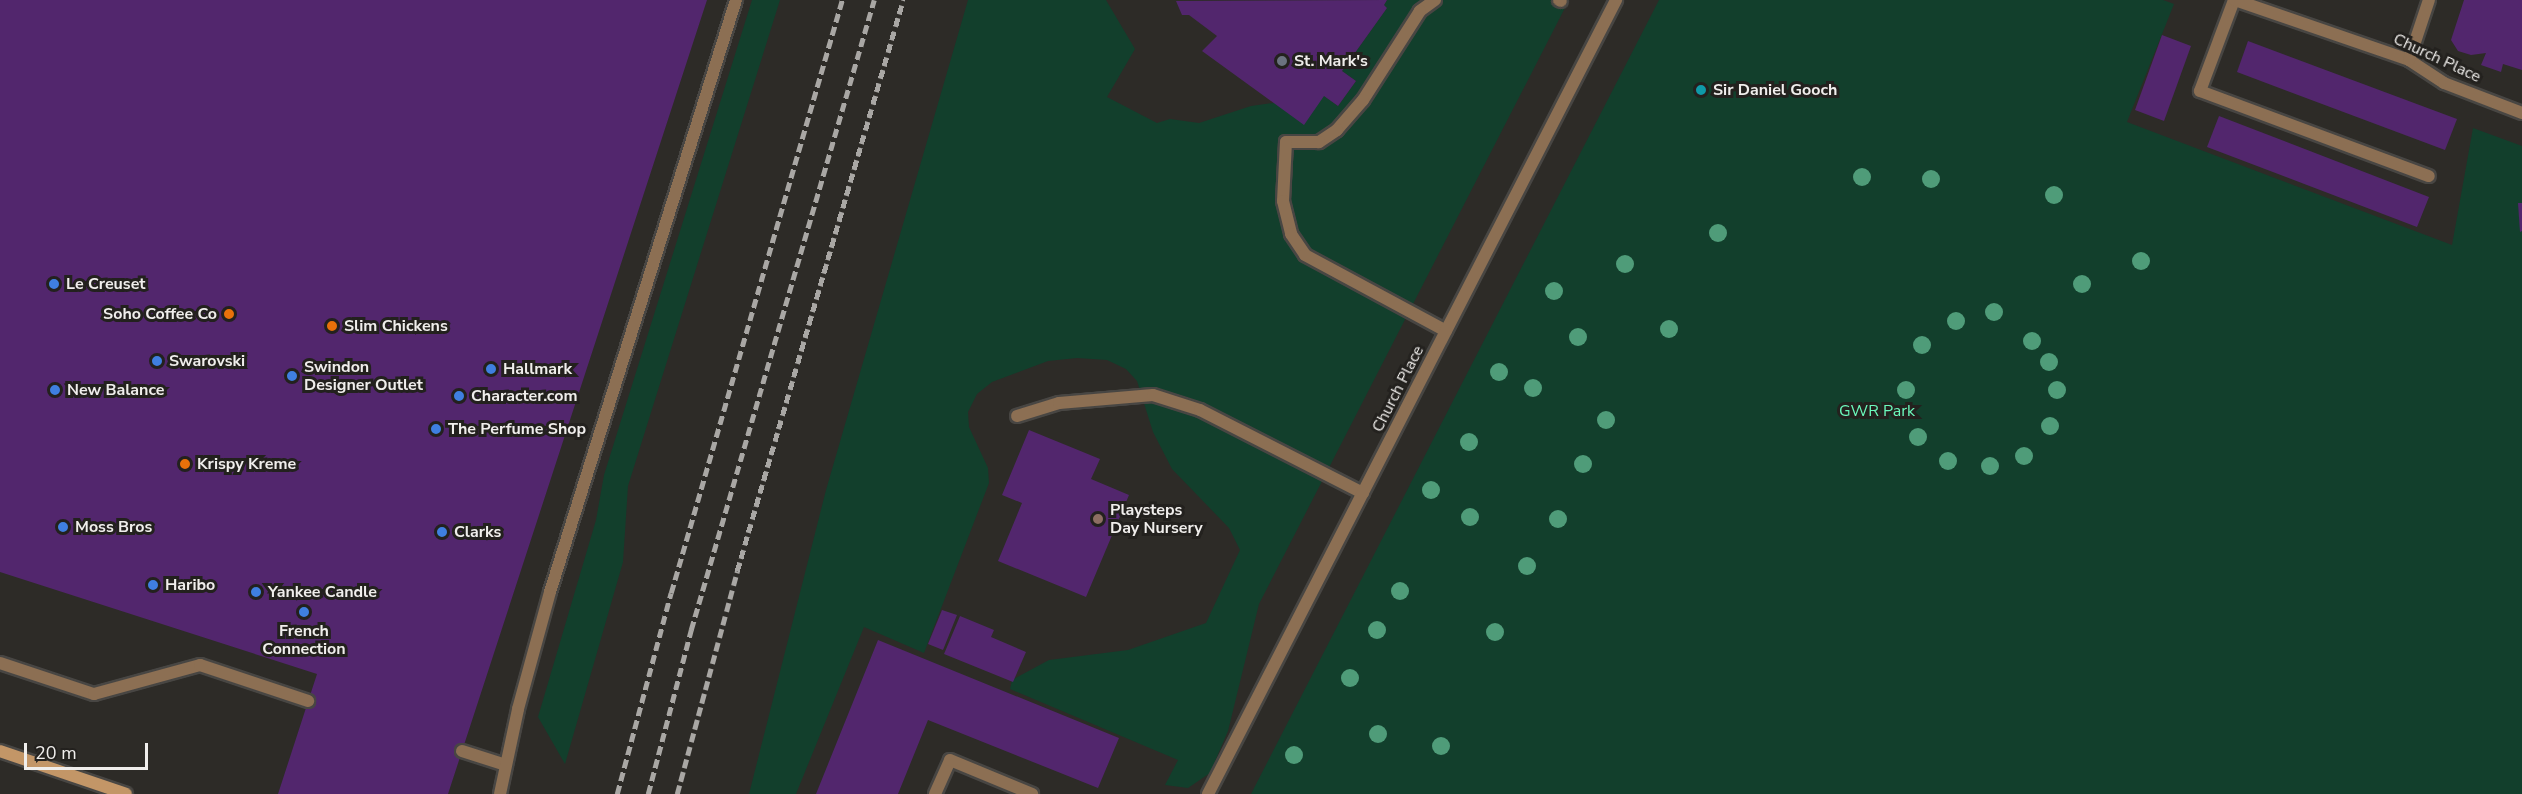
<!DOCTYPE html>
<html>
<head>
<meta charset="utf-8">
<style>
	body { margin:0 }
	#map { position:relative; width:2522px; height:794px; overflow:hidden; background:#2d2b27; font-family:"Nunito Sans",sans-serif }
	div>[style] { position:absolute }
	.green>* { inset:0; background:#123f2c }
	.building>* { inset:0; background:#52266d }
	.roads { filter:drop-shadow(2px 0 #484643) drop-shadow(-2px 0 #484643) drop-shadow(0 2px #484643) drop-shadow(0 -2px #484643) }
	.lane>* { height:12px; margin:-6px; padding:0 6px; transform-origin:6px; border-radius:6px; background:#8c6f53 }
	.street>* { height:12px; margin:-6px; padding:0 6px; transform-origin:6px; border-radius:6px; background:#8c6f53 }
	.secondary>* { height:12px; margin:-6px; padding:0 6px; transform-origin:6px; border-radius:6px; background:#c39667 }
	.rail>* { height:4.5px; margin-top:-2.25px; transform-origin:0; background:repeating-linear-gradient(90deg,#a9a7a4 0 9px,transparent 0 13.5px) }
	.trees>* { width:18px; height:18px; margin:-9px; border-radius:50%; background:#4f9c79 }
	.dots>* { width:16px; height:16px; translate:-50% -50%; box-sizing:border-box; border:3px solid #23211e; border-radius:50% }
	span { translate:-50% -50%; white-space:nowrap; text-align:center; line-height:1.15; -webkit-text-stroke:6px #23211e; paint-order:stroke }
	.street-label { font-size:16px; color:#f0eeec }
	.poi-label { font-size:16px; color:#f0eeec; font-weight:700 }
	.left { translate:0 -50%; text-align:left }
	.right { translate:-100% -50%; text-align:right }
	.park-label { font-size:16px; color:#6bf9bc }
	.scale { position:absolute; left:24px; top:743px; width:124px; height:27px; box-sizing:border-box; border:3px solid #f0eeec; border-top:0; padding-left:8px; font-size:18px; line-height:21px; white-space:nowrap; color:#f0eeec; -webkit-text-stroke:4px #23211e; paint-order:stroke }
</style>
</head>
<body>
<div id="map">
	<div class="green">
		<i style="clip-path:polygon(752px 0,780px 0,628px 486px,623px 562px,565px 764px,538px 717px,596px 520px,604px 475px)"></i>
		<i style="clip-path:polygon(968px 0,1106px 0,1135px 49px,1107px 97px,1157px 123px,1170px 119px,1199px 123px,1251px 106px,1324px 96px,1338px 106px,1356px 81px,1342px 71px,1387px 8px,1384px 5px,1387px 0,1569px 0,1259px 604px,1228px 731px,1210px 773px,1188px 788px,1165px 785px,1178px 760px,1010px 689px,1012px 680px,1049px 660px,1128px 650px,1206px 623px,1240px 550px,1229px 528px,1172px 469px,1153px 432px,1137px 381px,1126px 369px,1107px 360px,1077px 358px,1048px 361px,992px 382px,977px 394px,968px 412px,969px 427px,988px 468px,989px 483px,924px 653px,864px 627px,796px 794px,749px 794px,826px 490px)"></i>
		<i style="clip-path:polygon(1659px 0,2163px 0,2174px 4px,2127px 122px,2452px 245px,2473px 128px,2522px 146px,2522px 794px,1251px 794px)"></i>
	</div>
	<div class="building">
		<i style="clip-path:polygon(0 0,707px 0,448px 794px,278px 794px,317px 674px,0 572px)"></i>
		<i style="clip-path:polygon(1387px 0,1384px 5px,1387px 8px,1342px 71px,1356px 81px,1338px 106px,1324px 96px,1304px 125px,1202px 51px,1217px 36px,1189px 15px,1182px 15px,1176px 1px)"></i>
		<i style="clip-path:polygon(2464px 0,2522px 0,2522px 70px,2503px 64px,2501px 72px,2481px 65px,2486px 53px,2471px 55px,2458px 51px,2451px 40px)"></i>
		<i style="clip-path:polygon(2162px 35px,2191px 46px,2164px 121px,2135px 110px)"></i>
		<i style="clip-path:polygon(2248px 41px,2457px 119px,2445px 150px,2237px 72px)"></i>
		<i style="clip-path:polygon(2219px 116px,2429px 197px,2417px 227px,2207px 147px)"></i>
		<i style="clip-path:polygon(2518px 203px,2522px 203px,2522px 231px,2520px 232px)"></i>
		<i style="clip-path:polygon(1029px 430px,1100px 459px,1091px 479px,1129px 495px,1086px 597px,998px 561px,1022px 503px,1002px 495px)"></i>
		<i style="clip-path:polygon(942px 610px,957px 615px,943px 650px,928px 644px)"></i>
		<i style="clip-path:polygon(960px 616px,994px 630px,991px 637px,1026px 652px,1013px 682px,944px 654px)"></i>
		<i style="clip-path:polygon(878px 640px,1119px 738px,1098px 788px,928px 720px,898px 794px,816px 794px)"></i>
	</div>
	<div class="roads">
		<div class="lane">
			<i style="left:1435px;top:0;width:19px;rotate:144deg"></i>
			<i style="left:1420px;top:11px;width:106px;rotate:122.6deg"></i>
			<i style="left:1363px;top:100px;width:40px;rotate:131deg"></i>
			<i style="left:1337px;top:130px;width:22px;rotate:146deg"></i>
			<i style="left:1319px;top:142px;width:33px;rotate:180deg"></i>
			<i style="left:1286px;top:142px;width:59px;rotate:92.9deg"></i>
			<i style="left:1283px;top:201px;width:34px;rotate:76deg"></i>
			<i style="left:1291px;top:234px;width:25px;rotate:56deg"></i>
			<i style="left:1305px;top:255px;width:160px;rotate:28.3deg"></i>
			<i style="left:1559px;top:0;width:2px;rotate:27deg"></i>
			<i style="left:2234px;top:0;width:97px;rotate:110.5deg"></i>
			<i style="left:2200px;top:91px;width:244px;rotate:20.4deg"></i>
			<i style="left:1017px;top:416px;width:44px;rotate:-17.2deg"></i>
			<i style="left:1059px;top:403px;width:94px;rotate:-4.9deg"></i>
			<i style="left:1153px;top:395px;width:49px;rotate:17.7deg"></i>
			<i style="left:1200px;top:410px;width:183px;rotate:27deg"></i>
			<i style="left:0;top:663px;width:99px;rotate:18.3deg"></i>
			<i style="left:94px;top:694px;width:110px;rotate:-15.3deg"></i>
			<i style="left:200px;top:665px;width:114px;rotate:18.4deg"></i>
			<i style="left:462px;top:751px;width:46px;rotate:17.7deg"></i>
			<i style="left:500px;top:794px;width:87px;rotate:-78deg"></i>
			<i style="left:518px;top:709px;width:121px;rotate:-74.7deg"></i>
			<i style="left:550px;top:592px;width:621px;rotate:-72.56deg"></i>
			<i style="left:935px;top:794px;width:37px;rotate:-66deg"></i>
			<i style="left:950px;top:760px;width:89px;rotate:22.5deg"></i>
		</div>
		<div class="street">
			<i style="left:2235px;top:0;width:184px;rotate:19deg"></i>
			<i style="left:2409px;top:60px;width:42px;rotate:33.3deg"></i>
			<i style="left:2444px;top:83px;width:84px;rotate:21deg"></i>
			<i style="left:2409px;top:60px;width:63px;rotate:-71.6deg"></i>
			<i style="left:1208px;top:794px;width:893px;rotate:-62.8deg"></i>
		</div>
		<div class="secondary">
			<i style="left:0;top:751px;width:133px;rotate:18.8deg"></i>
		</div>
	</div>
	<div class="rail">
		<i style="left:617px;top:794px;width:208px;rotate:-75deg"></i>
		<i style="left:671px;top:593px;width:617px;rotate:-73.91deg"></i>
		<i style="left:648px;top:794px;width:170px;rotate:-75.3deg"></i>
		<i style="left:691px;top:630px;width:656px;rotate:-73.8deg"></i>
		<i style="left:677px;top:794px;width:231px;rotate:-74.9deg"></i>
		<i style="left:737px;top:571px;width:595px;rotate:-73.79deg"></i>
	</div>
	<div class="trees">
		<i style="left:1862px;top:177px"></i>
		<i style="left:1931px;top:179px"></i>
		<i style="left:2054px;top:195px"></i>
		<i style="left:1718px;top:233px"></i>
		<i style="left:2141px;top:261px"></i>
		<i style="left:1625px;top:264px"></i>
		<i style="left:2082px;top:284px"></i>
		<i style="left:1554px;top:291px"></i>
		<i style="left:1994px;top:312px"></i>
		<i style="left:1956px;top:321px"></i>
		<i style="left:1669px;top:329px"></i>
		<i style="left:1578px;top:337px"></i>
		<i style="left:2032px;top:341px"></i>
		<i style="left:1922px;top:345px"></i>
		<i style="left:2049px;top:362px"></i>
		<i style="left:1499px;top:372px"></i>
		<i style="left:1533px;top:388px"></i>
		<i style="left:1906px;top:390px"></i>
		<i style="left:2057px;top:390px"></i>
		<i style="left:1606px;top:420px"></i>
		<i style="left:2050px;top:426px"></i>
		<i style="left:1918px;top:437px"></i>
		<i style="left:1469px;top:442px"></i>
		<i style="left:2024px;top:456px"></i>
		<i style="left:1948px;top:461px"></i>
		<i style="left:1583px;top:464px"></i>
		<i style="left:1990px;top:466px"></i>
		<i style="left:1431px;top:490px"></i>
		<i style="left:1470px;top:517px"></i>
		<i style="left:1558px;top:519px"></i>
		<i style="left:1527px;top:566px"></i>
		<i style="left:1400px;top:591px"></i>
		<i style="left:1377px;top:630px"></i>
		<i style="left:1495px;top:632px"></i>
		<i style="left:1350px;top:678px"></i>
		<i style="left:1378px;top:734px"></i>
		<i style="left:1441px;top:746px"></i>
		<i style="left:1294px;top:755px"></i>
	</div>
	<div class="dots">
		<i style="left:1282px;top:61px;background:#6b7280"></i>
		<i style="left:1701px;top:90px;background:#0f9aa8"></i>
		<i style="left:54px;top:284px;background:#3f7fe0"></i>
		<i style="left:229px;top:314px;background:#e8710a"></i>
		<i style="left:332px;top:326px;background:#e8710a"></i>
		<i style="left:157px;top:361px;background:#3f7fe0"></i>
		<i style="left:491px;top:369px;background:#3f7fe0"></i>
		<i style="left:292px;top:376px;background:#3f7fe0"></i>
		<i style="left:55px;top:390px;background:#3f7fe0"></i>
		<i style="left:459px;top:396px;background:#3f7fe0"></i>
		<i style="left:436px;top:429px;background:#3f7fe0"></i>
		<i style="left:185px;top:464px;background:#e8710a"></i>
		<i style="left:1098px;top:519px;background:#8d6e63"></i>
		<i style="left:63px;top:527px;background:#3f7fe0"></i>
		<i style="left:442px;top:532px;background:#3f7fe0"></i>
		<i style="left:153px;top:585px;background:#3f7fe0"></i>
		<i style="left:256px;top:592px;background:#3f7fe0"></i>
		<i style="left:304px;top:612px;background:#3f7fe0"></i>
	</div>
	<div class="street-label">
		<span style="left:2437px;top:58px;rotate:25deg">Church Place</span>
		<span style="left:1398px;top:389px;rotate:-63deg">Church Place</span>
	</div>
	<div class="poi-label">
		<span class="left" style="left:1294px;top:61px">St. Mark's</span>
		<span class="left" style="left:1713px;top:90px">Sir Daniel Gooch</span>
		<span class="left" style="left:66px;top:284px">Le Creuset</span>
		<span class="right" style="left:217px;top:314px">Soho Coffee Co</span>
		<span class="left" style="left:344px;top:326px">Slim Chickens</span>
		<span class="left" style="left:169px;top:361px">Swarovski</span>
		<span class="left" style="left:304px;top:376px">Swindon<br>Designer Outlet</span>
		<span class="left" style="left:503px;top:369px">Hallmark</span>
		<span class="left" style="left:67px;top:390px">New Balance</span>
		<span class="left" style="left:471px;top:396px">Character.com</span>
		<span class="left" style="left:448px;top:429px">The Perfume Shop</span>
		<span class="left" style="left:197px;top:464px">Krispy Kreme</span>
		<span class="left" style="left:1110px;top:519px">Playsteps<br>Day Nursery</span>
		<span class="left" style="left:75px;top:527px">Moss Bros</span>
		<span class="left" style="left:454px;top:532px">Clarks</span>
		<span class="left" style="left:165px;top:585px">Haribo</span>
		<span class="left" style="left:268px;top:592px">Yankee Candle</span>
		<span style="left:304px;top:640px">French<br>Connection</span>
	</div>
	<div class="park-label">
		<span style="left:1877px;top:411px">GWR Park</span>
	</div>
	<div class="scale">20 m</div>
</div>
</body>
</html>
